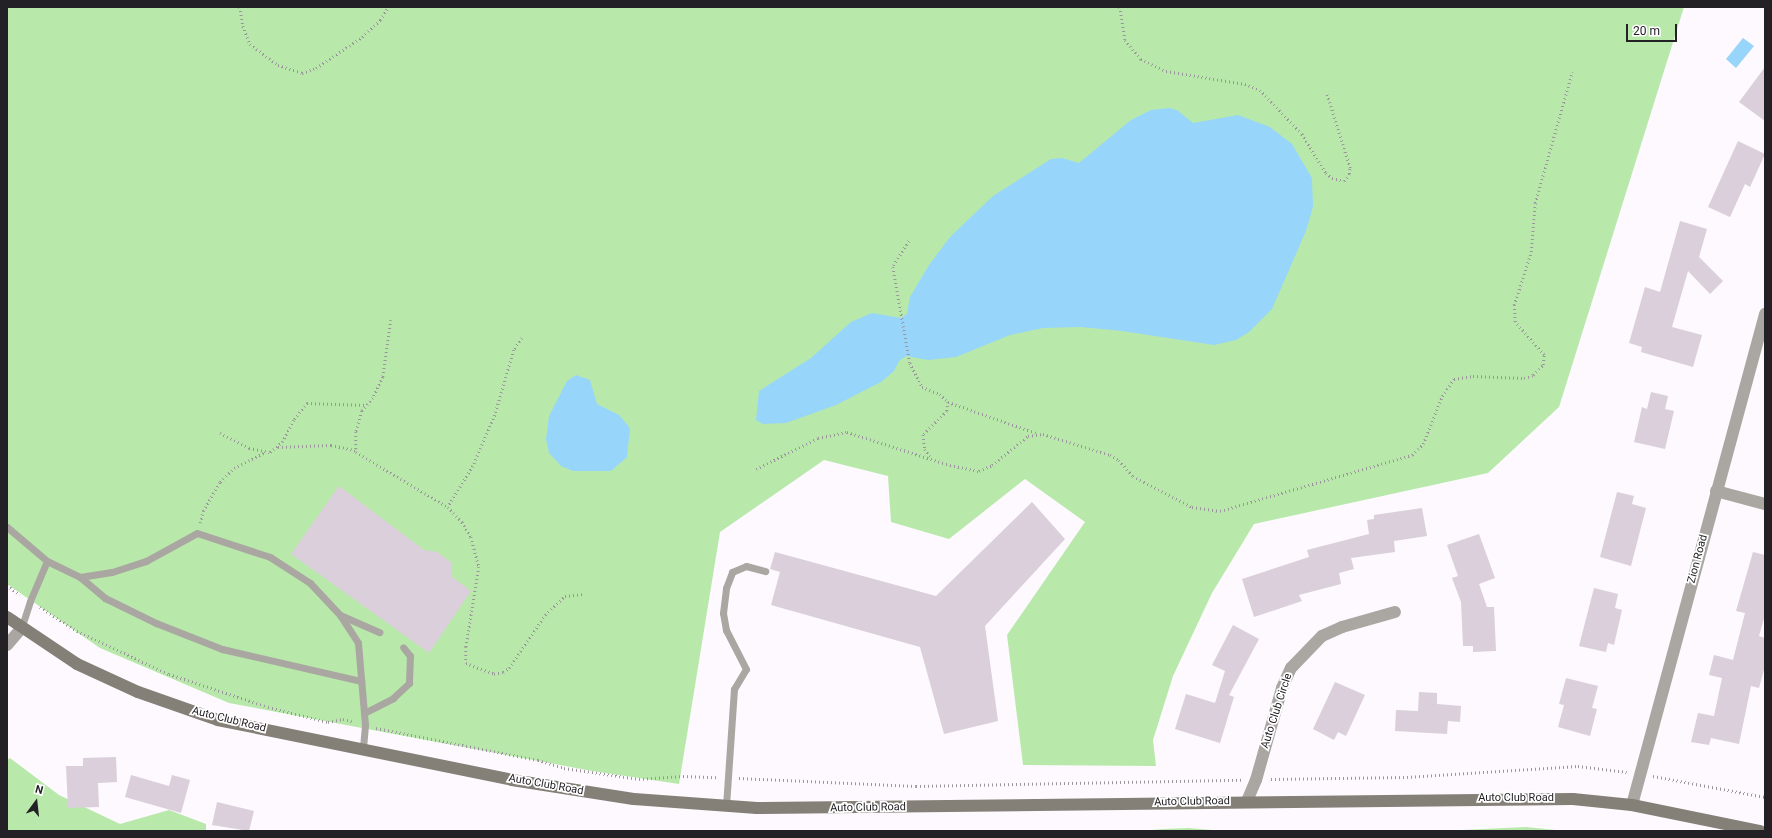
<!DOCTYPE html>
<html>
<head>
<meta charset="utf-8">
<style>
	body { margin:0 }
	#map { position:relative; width:1772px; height:838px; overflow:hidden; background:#fdf9fe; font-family:Roboto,sans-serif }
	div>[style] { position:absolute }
	.green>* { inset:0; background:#b8e9aa }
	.water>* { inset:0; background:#97d5fa }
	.building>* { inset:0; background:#dacfda }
	.path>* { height:2.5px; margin-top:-1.25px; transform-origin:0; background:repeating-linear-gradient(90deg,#9a969b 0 1px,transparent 0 4px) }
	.lane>* { height:7px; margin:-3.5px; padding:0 3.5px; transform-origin:3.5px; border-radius:3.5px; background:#aaa7a2 }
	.street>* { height:12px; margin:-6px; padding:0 6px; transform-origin:6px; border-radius:6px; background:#aaa7a2 }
	.secondary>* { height:12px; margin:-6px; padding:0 6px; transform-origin:6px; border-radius:6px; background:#847f77 }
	span { translate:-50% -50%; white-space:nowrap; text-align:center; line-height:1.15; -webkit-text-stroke:3.5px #fff; paint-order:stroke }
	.street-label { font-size:11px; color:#242126 }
	.frame { position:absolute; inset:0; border:8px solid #242126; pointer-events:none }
	.north { position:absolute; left:16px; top:782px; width:40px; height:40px; -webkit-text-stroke:3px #fff; paint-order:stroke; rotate:15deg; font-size:11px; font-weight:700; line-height:16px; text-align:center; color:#242126 }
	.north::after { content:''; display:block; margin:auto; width:14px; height:18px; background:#242126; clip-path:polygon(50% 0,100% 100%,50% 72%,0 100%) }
	.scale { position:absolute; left:1626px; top:24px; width:51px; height:18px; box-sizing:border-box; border:2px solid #242126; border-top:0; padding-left:5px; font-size:12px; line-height:14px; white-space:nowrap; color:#242126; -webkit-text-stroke:3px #fff; paint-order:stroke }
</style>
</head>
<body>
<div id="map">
	<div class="green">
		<i style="clip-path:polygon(7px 7px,1684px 7px,1559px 407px,1488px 473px,1254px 524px,1212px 593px,1173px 676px,1153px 740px,1156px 766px,1023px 765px,1007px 635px,1085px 522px,1025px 479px,949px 539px,891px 522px,888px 476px,824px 460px,720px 532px,679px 784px,592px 771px,229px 703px,100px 648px,7px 584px)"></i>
		<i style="clip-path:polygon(10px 758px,59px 795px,120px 824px,169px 810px,206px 824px,206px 831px,7px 831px,7px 760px)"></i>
		<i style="clip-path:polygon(1526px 827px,1565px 831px,1463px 831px,1463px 830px)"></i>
		<i style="clip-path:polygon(1188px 828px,1224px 831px,1140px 831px,1164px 829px)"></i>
	</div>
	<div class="water">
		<i style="clip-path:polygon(1743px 38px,1754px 46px,1736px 68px,1726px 59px)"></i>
		<i style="clip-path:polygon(1169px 108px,1177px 110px,1193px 123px,1238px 115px,1270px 127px,1292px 144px,1312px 178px,1313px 207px,1306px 231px,1272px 309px,1249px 332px,1236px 340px,1214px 345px,1122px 331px,1081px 327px,1043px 328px,1010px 335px,956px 357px,928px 360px,906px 356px,899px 361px,894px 371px,881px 382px,836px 405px,786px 423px,763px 424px,756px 420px,759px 391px,811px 358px,851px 322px,872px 313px,901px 318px,907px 314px,910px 297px,929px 265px,950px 237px,993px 196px,1051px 159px,1062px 158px,1079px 163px,1131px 120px,1151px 110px)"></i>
		<i style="clip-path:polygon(576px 375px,590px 380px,597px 404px,619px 415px,630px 428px,627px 457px,611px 471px,573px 471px,561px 466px,549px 453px,546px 439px,549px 416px,567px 381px)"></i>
	</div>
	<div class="building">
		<i style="clip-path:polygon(1765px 67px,1765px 121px,1739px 102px)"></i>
		<i style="clip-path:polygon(1738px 141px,1765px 154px,1750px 187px,1745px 184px,1730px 217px,1708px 207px)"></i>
		<i style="clip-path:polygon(1680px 221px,1707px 229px,1699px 257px,1723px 281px,1710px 294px,1688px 271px,1672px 327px,1702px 335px,1693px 367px,1641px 352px,1642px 347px,1629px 343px,1645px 287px,1660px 292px)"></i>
		<i style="clip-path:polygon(1651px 392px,1668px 396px,1665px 409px,1674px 411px,1665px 449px,1634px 442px,1642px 407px,1647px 409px)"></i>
		<i style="clip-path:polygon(339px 486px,424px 550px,437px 552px,452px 563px,451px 576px,471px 591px,429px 653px,291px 554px)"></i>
		<i style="clip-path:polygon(1617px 492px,1634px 496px,1632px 504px,1646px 508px,1631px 566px,1600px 557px)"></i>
		<i style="clip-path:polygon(1032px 502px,1065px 539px,985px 626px,998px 721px,944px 734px,920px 647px,771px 605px,780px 572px,770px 569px,775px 552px,936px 596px)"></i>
		<i style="clip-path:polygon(1422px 508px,1427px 536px,1394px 541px,1395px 552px,1351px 558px,1354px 569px,1339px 573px,1341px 584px,1299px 595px,1302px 601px,1254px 617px,1242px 579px,1309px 557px,1307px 550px,1369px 534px,1367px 520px,1374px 519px,1374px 515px)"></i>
		<i style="clip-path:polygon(1479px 534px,1495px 578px,1479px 584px,1487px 607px,1494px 607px,1496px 651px,1473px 652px,1473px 646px,1463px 646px,1461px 602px,1452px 578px,1458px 576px,1447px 545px)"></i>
		<i style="clip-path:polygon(1753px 552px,1765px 555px,1765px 615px,1759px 636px,1765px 638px,1765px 666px,1759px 688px,1751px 686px,1739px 744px,1711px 738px,1709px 745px,1691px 742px,1698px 713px,1714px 716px,1722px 678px,1709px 675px,1714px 655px,1733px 660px,1745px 613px,1736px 611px)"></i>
		<i style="clip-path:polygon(1594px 588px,1618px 594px,1615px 608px,1622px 610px,1614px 645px,1608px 643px,1606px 652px,1579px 646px)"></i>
		<i style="clip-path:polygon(1233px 625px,1259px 639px,1229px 695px,1234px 697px,1220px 743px,1175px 729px,1186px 694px,1215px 703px,1225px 671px,1212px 665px)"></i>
		<i style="clip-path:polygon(1566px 678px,1598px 686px,1592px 708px,1597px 709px,1590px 736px,1558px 727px,1564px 705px,1559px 704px)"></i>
		<i style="clip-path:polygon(1335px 682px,1365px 695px,1346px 736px,1338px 732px,1334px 740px,1313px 729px)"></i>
		<i style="clip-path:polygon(1419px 692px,1437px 693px,1437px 704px,1461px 706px,1460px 722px,1448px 721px,1447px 734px,1395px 731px,1396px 710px,1418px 711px)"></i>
		<i style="clip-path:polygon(116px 757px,117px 782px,98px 783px,99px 807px,68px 808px,66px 766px,83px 766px,83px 758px)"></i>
		<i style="clip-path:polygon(131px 775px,169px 786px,172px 775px,190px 780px,181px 813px,125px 797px)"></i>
		<i style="clip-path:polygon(217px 802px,254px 811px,249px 831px,212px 825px)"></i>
	</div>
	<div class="path">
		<i style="left:240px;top:7px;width:19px;rotate:81deg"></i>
		<i style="left:243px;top:26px;width:19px;rotate:69deg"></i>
		<i style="left:250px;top:44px;width:35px;rotate:37deg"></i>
		<i style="left:278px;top:65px;width:25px;rotate:18deg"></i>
		<i style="left:302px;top:73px;width:15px;rotate:-20deg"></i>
		<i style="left:316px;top:68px;width:55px;rotate:-34deg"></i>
		<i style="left:362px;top:37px;width:25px;rotate:-43deg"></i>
		<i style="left:380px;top:20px;width:15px;rotate:-58deg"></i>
		<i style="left:1120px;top:7px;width:33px;rotate:81deg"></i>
		<i style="left:1125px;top:40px;width:25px;rotate:50deg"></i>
		<i style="left:1141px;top:59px;width:28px;rotate:26deg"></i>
		<i style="left:1166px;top:71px;width:80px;rotate:9.3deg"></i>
		<i style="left:1245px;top:84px;width:16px;rotate:22deg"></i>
		<i style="left:1260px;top:90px;width:61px;rotate:46.3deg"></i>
		<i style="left:1302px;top:134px;width:46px;rotate:58.4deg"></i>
		<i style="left:1326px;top:173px;width:8px;rotate:40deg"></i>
		<i style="left:1332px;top:178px;width:12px;rotate:14deg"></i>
		<i style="left:1344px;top:181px;width:9px;rotate:-54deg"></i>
		<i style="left:1349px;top:174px;width:6px;rotate:-81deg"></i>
		<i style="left:1350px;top:168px;width:77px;rotate:-107.5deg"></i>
		<i style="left:909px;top:241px;width:31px;rotate:122deg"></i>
		<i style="left:893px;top:267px;width:97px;rotate:80deg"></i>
		<i style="left:910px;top:363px;width:27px;rotate:63deg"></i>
		<i style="left:922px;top:387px;width:19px;rotate:21deg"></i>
		<i style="left:940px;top:394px;width:11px;rotate:45deg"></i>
		<i style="left:948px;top:402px;width:9px;rotate:96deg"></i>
		<i style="left:947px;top:411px;width:34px;rotate:135deg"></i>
		<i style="left:923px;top:435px;width:14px;rotate:82deg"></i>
		<i style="left:925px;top:449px;width:11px;rotate:56deg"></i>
		<i style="left:391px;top:320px;width:58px;rotate:98deg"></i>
		<i style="left:383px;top:377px;width:23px;rotate:115deg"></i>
		<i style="left:373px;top:398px;width:17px;rotate:130deg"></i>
		<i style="left:362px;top:411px;width:22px;rotate:106deg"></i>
		<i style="left:356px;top:432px;width:20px;rotate:90deg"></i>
		<i style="left:356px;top:452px;width:107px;rotate:30.9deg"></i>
		<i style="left:522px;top:338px;width:14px;rotate:124deg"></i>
		<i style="left:514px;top:350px;width:68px;rotate:106.3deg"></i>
		<i style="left:495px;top:415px;width:56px;rotate:113.3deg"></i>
		<i style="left:473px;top:466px;width:48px;rotate:121.4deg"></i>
		<i style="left:448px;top:507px;width:21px;rotate:47deg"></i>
		<i style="left:462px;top:522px;width:17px;rotate:59deg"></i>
		<i style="left:471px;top:537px;width:31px;rotate:75deg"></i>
		<i style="left:479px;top:567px;width:81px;rotate:99.2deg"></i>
		<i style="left:466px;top:647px;width:16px;rotate:90deg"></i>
		<i style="left:466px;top:663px;width:30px;rotate:21deg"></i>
		<i style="left:494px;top:674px;width:9px;rotate:-13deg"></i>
		<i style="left:503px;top:672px;width:7px;rotate:-34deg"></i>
		<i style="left:509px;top:668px;width:64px;rotate:-55.8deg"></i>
		<i style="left:545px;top:615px;width:28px;rotate:-44deg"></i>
		<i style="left:565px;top:596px;width:18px;rotate:-6deg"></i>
		<i style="left:948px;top:402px;width:93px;rotate:19.4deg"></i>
		<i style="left:220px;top:433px;width:33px;rotate:27deg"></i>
		<i style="left:249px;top:448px;width:21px;rotate:11deg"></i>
		<i style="left:270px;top:452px;width:16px;rotate:-40deg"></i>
		<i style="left:282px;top:442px;width:26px;rotate:-62deg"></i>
		<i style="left:294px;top:419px;width:21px;rotate:-51deg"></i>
		<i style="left:307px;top:403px;width:60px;rotate:1.9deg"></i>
		<i style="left:278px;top:447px;width:53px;rotate:-2.2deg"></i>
		<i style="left:331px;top:445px;width:25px;rotate:12deg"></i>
		<i style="left:756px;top:469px;width:69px;rotate:-26.6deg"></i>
		<i style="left:818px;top:438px;width:30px;rotate:-12deg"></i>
		<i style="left:847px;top:432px;width:108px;rotate:17.8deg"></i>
		<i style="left:950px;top:465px;width:30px;rotate:12deg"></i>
		<i style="left:979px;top:471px;width:14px;rotate:-25deg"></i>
		<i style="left:992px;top:465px;width:46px;rotate:-38.9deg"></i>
		<i style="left:1028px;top:436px;width:15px;rotate:-8deg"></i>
		<i style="left:1043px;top:434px;width:70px;rotate:17.4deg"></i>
		<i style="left:1110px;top:455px;width:10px;rotate:29deg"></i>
		<i style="left:1119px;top:460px;width:21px;rotate:49deg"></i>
		<i style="left:1133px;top:476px;width:13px;rotate:29deg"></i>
		<i style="left:1144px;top:482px;width:54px;rotate:27.5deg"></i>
		<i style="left:1192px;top:507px;width:28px;rotate:8deg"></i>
		<i style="left:1220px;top:511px;width:200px;rotate:-16.3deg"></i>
		<i style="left:1412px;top:455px;width:16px;rotate:-45deg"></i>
		<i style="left:1423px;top:444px;width:52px;rotate:-68.4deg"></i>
		<i style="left:1442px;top:396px;width:21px;rotate:-55deg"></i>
		<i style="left:1454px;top:379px;width:19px;rotate:-9deg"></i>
		<i style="left:1473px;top:376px;width:51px;rotate:2.2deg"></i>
		<i style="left:1524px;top:378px;width:9px;rotate:-18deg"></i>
		<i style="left:1533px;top:375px;width:14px;rotate:-45deg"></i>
		<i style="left:1543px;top:365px;width:10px;rotate:-84deg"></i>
		<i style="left:1544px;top:355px;width:44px;rotate:-131.3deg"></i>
		<i style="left:1515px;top:322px;width:17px;rotate:-93deg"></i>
		<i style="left:1514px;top:305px;width:56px;rotate:-72.2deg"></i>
		<i style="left:1531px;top:252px;width:49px;rotate:-85.3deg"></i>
		<i style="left:1535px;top:203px;width:136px;rotate:-74.2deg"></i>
		<i style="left:200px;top:523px;width:12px;rotate:-76deg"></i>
		<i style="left:203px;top:511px;width:34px;rotate:-60deg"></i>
		<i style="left:220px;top:482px;width:20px;rotate:-45deg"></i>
		<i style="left:234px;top:468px;width:35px;rotate:-27deg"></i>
		<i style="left:7px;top:585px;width:16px;rotate:38deg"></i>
		<i style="left:40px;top:607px;width:44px;rotate:33deg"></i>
		<i style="left:77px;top:631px;width:102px;rotate:25.1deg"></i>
		<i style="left:169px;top:674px;width:104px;rotate:18.4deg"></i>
		<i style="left:268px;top:707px;width:62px;rotate:14deg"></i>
		<i style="left:328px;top:722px;width:15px;rotate:-11deg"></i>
		<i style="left:343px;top:719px;width:11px;rotate:15deg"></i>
		<i style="left:376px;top:728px;width:165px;rotate:11.2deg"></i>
		<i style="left:538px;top:760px;width:27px;rotate:17deg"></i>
		<i style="left:564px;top:768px;width:76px;rotate:8.3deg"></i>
		<i style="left:639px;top:779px;width:44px;rotate:-3.9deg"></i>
		<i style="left:683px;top:776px;width:33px;rotate:2deg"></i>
		<i style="left:1653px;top:776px;width:114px;rotate:10.6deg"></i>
		<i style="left:739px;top:778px;width:177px;rotate:2.6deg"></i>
		<i style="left:916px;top:786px;width:326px;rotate:-1.1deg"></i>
		<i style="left:1271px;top:779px;width:136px;rotate:-0.8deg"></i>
		<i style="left:1407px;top:777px;width:171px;rotate:-3.7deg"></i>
		<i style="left:1578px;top:766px;width:49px;rotate:7deg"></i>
	</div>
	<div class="lane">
		<i style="left:7px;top:527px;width:52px;rotate:40.4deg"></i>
		<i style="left:47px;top:561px;width:37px;rotate:26deg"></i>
		<i style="left:80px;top:577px;width:32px;rotate:-9deg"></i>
		<i style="left:112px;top:572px;width:36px;rotate:-18deg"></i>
		<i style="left:146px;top:561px;width:58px;rotate:-28.8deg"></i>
		<i style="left:197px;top:533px;width:77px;rotate:18.2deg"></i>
		<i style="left:270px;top:557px;width:48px;rotate:33deg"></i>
		<i style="left:310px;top:583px;width:44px;rotate:46.8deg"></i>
		<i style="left:340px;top:615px;width:33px;rotate:57deg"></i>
		<i style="left:358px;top:643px;width:82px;rotate:85.1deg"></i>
		<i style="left:365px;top:725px;width:25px;rotate:95deg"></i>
		<i style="left:80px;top:577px;width:33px;rotate:40deg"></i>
		<i style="left:105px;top:598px;width:57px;rotate:26.1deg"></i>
		<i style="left:156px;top:623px;width:71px;rotate:21.5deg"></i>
		<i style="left:222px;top:649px;width:143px;rotate:13deg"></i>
		<i style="left:340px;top:615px;width:43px;rotate:23.6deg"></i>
		<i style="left:21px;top:629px;width:29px;rotate:-72deg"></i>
		<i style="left:30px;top:601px;width:43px;rotate:-67deg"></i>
		<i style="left:364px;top:713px;width:33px;rotate:-27deg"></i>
		<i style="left:393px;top:698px;width:22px;rotate:-43deg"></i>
		<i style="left:409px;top:683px;width:27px;rotate:-88deg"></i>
		<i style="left:410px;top:656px;width:11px;rotate:-128deg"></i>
		<i style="left:726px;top:806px;width:117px;rotate:-86.1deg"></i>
		<i style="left:734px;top:689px;width:23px;rotate:-59deg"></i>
		<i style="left:746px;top:669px;width:44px;rotate:-117.1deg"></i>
		<i style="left:726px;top:630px;width:17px;rotate:-100deg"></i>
		<i style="left:723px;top:613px;width:25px;rotate:-83deg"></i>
		<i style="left:726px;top:588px;width:17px;rotate:-69deg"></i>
		<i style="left:732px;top:572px;width:15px;rotate:-23deg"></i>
		<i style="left:746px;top:566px;width:20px;rotate:15deg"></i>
	</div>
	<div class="street">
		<i style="left:1716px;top:491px;width:51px;rotate:14.9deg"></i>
		<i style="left:7px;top:645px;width:21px;rotate:-49deg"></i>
		<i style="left:1247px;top:801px;width:23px;rotate:-67deg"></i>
		<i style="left:1256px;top:780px;width:96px;rotate:-74.2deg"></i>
		<i style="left:1282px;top:688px;width:22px;rotate:-66deg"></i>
		<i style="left:1291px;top:668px;width:45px;rotate:-45.9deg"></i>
		<i style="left:1322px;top:636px;width:22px;rotate:-24deg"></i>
		<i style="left:1342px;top:627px;width:55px;rotate:-15.8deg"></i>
		<i style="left:1632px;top:805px;width:509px;rotate:-74.84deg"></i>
	</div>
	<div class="secondary">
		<i style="left:7px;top:617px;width:84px;rotate:33.9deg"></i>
		<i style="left:77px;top:664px;width:67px;rotate:24.7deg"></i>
		<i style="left:138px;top:692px;width:85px;rotate:19.3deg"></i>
		<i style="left:218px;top:720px;width:300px;rotate:11.5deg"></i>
		<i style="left:512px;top:780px;width:123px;rotate:8.9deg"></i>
		<i style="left:634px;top:799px;width:123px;rotate:4.2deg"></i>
		<i style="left:757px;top:808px;width:816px;rotate:-0.63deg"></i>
		<i style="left:1573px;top:799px;width:59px;rotate:5.8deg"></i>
		<i style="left:1632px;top:805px;width:131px;rotate:11.5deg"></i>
	</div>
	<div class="street-label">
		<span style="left:1698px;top:559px;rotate:-75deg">Zion Road</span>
		<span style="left:1277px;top:711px;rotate:-72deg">Auto Club Circle</span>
		<span style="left:229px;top:720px;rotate:14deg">Auto Club Road</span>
		<span style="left:546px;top:785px;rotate:10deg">Auto Club Road</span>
		<span style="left:1516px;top:798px">Auto Club Road</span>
		<span style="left:1192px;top:802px;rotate:-1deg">Auto Club Road</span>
		<span style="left:868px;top:808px;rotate:-1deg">Auto Club Road</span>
	</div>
	<div class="frame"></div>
	<div class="north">N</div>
	<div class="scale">20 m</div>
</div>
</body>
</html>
